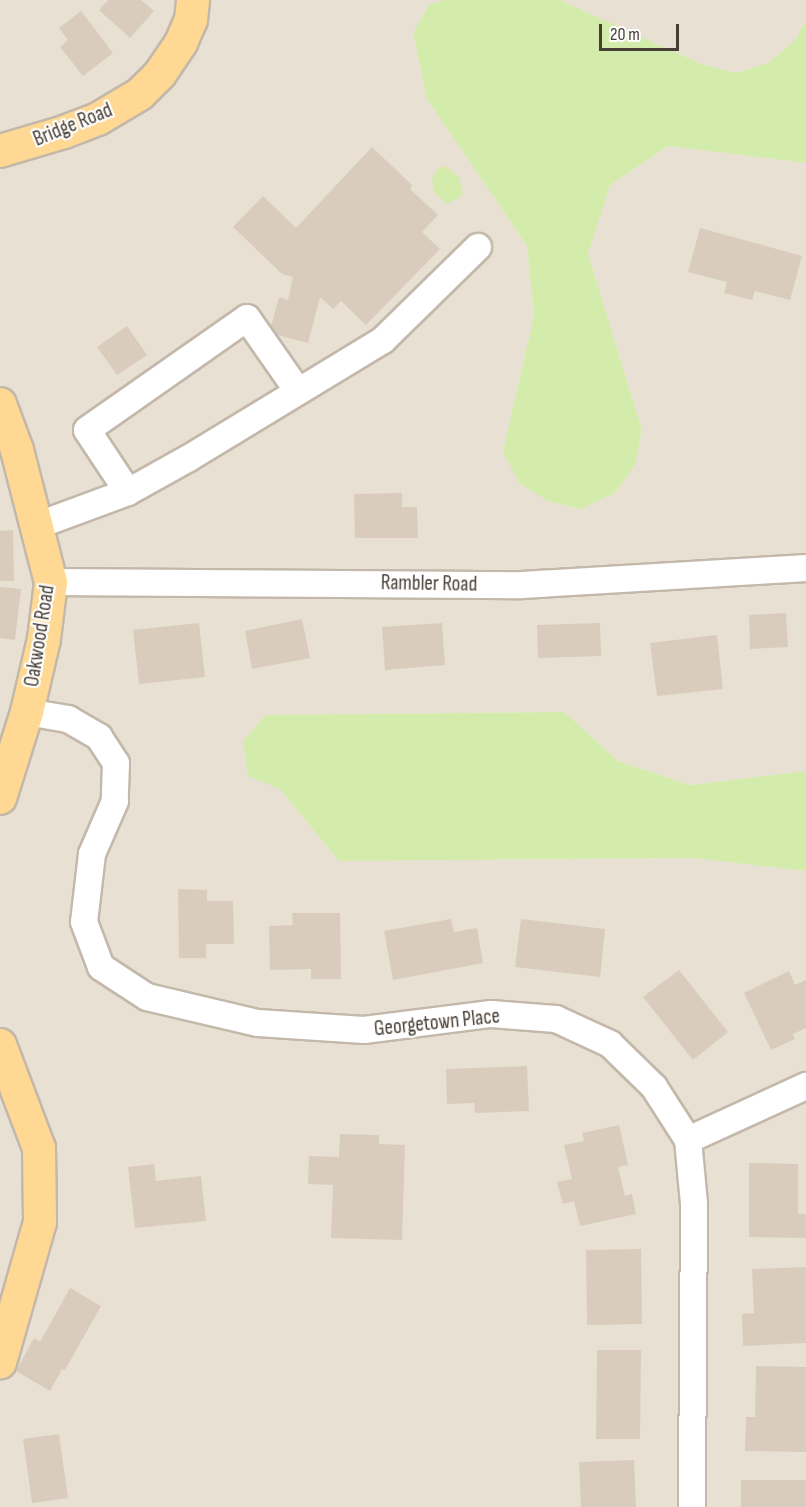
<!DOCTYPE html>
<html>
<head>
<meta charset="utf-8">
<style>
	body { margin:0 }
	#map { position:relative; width:806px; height:1507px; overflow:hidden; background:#f4eee5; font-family:"Sofia Sans Condensed",sans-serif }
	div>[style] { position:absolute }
	.residential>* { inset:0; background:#e8e0d3 }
	.green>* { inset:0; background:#d3ebab }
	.building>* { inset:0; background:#d9ccbd }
	.roads { filter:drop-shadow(2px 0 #c3b8aa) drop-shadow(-2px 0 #c3b8aa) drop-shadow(0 2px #c3b8aa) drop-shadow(0 -2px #c3b8aa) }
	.minor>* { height:26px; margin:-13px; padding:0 13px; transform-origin:13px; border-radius:13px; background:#fff }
	.major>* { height:32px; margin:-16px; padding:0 16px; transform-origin:16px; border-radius:16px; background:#ffd893 }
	span { translate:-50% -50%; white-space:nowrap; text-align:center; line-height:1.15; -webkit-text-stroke:4.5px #fff; paint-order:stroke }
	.street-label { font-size:21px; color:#473e34 }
	.scale { position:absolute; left:599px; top:24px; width:80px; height:27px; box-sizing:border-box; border:3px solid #473e34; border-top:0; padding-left:8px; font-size:18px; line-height:21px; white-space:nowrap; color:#473e34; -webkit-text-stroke:4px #fff; paint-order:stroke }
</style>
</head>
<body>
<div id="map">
	<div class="residential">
		<i style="clip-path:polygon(0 0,444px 0,429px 5px,413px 33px,427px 99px,527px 246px,534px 316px,503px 451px,548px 501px,581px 509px,615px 493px,635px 465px,642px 430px,588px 254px,610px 185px,668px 146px,806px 163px,806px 771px,690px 785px,618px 761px,564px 712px,266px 715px,280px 789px,339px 861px,693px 858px,806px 871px,806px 1507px,0 1507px)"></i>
		<i style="clip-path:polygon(560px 0,806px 0,806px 19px,796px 39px,770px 62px,736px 73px,701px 64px)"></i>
	</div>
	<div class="green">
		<i style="clip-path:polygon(444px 0,560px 0,701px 64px,736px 73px,770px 62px,796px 39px,806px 19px,806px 163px,668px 146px,610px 185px,588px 254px,642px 430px,635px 465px,615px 493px,581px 509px,548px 501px,519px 483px,503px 451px,534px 316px,527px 246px,427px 99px,413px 33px,429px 5px)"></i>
		<i style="clip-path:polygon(445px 166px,459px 177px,463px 193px,459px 198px,447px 204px,435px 194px,432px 181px,436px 170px)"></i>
		<i style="clip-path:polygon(564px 712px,618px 761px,690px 785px,806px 771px,806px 871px,693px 858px,339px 861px,280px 789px,248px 776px,243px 741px,266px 715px)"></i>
	</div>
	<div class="building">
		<i style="clip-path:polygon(108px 0,141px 0,154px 11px,130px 38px,99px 10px)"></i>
		<i style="clip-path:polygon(81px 11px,113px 53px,83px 76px,60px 47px,68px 40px,59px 28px)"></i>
		<i style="clip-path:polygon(372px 147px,412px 185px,410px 189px,438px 215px,422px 232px,440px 249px,366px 325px,341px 301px,333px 309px,320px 297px,308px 343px,269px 333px,279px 297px,288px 300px,293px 277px,282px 274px,233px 227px,263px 196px,296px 228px)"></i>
		<i style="clip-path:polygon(700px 228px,802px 256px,790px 300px,755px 291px,752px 300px,724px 293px,727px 282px,688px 272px)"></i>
		<i style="clip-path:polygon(127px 326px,147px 355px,117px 375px,97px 347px)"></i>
		<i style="clip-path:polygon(402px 493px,402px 507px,417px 507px,418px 538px,355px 538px,354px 494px)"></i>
		<i style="clip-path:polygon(13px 530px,14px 581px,0 581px,0 531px)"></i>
		<i style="clip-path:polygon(0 587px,21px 589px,15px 640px,0 638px)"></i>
		<i style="clip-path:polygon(786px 613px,788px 647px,750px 649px,749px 615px)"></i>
		<i style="clip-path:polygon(302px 619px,310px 658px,252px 669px,245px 631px)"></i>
		<i style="clip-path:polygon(199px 623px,205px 677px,139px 684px,133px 630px)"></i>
		<i style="clip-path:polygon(442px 623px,445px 665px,385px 670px,382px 627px)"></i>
		<i style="clip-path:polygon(600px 623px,601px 656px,538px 658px,537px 625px)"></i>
		<i style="clip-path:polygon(717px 635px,723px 689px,657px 696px,650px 643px)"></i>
		<i style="clip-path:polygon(178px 889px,207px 890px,207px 901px,233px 901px,234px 944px,206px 944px,206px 958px,179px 958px)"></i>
		<i style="clip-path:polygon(292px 913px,340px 913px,341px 979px,311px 979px,311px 969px,270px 970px,269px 926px,293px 925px)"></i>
		<i style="clip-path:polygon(451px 919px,454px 932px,477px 928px,483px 963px,393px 980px,384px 931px)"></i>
		<i style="clip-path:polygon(521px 919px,605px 929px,600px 977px,515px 967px)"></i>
		<i style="clip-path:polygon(679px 970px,728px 1032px,693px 1060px,643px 997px)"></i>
		<i style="clip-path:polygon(789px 971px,795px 985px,806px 980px,806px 1028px,793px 1034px,795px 1039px,771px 1050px,744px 993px)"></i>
		<i style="clip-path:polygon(527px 1066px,529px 1111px,475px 1113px,474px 1103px,447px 1104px,446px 1069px)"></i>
		<i style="clip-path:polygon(619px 1125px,628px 1165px,618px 1167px,625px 1196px,632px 1194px,636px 1214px,580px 1226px,574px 1201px,563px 1204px,557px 1182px,572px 1179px,564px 1145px,584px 1141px,582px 1133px)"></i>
		<i style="clip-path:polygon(340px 1134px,379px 1135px,379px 1144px,405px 1145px,402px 1240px,331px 1238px,333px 1185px,308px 1184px,309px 1156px,339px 1157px)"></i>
		<i style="clip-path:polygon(749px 1163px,798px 1164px,798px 1214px,806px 1214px,806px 1238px,749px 1237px)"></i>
		<i style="clip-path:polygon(154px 1164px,156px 1181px,201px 1176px,206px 1221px,135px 1228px,128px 1167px)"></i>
		<i style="clip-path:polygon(641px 1249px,642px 1324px,587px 1325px,586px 1250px)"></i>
		<i style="clip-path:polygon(806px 1267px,806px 1343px,743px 1346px,742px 1314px,754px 1313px,752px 1269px)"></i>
		<i style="clip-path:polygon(70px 1288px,101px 1306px,65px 1370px,62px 1369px,50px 1391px,16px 1371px,34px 1338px,40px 1342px)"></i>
		<i style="clip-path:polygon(597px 1350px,641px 1350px,640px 1439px,596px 1439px)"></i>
		<i style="clip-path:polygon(756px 1366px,806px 1367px,806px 1452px,745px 1451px,746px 1417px,755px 1417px)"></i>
		<i style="clip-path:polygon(59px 1434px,68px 1498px,32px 1503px,23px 1439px)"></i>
		<i style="clip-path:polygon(634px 1460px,636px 1507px,581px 1507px,579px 1462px)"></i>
		<i style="clip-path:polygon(741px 1480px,806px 1480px,806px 1507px,741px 1507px)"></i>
	</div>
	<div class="roads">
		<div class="minor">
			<i style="left:128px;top:492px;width:74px;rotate:-123.5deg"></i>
			<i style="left:87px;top:430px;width:195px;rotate:-35deg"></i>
			<i style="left:247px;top:318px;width:89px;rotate:55.1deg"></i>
			<i style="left:36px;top:526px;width:98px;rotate:-20.3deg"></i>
			<i style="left:128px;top:492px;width:70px;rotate:-29.1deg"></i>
			<i style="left:189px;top:458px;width:227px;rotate:-31.3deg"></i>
			<i style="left:383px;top:340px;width:133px;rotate:-44.4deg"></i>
			<i style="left:51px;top:582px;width:471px;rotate:0.4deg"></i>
			<i style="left:522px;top:585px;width:285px;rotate:-3.4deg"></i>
			<i style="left:27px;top:712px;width:42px;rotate:9.7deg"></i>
			<i style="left:68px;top:719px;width:36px;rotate:30deg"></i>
			<i style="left:99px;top:737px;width:31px;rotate:57deg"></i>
			<i style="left:116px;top:763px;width:38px;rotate:92deg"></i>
			<i style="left:115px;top:801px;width:58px;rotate:113.5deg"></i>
			<i style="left:92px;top:854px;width:68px;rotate:96.7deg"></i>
			<i style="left:84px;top:922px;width:48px;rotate:69.3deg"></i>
			<i style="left:101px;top:967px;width:55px;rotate:33.1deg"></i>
			<i style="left:147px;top:997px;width:114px;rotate:13.2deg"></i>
			<i style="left:258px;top:1023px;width:106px;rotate:3.8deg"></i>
			<i style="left:364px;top:1030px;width:128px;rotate:-7.2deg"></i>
			<i style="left:491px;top:1014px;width:65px;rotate:4.4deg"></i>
			<i style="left:556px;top:1019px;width:60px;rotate:24.8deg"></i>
			<i style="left:610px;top:1044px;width:62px;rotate:44.3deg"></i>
			<i style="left:654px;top:1087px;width:63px;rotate:57.3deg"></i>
			<i style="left:688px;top:1140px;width:64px;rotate:84.6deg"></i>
			<i style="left:694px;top:1204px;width:303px;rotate:90.4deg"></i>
			<i style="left:688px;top:1140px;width:130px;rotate:-24.6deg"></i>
		</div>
		<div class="major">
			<i style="left:0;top:151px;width:67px;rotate:-16.5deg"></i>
			<i style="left:64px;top:132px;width:36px;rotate:-21deg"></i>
			<i style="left:98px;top:119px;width:49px;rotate:-30.8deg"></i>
			<i style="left:140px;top:94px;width:28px;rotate:-45deg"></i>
			<i style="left:160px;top:74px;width:37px;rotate:-56deg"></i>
			<i style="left:181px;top:43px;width:25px;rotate:-67deg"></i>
			<i style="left:191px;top:20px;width:20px;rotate:-84deg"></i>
			<i style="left:0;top:404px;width:49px;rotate:69.7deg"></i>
			<i style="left:17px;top:450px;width:136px;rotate:75.6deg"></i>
			<i style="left:51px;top:582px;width:57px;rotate:97deg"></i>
			<i style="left:44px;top:639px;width:75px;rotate:103.1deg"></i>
			<i style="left:27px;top:712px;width:90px;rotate:107.4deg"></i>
			<i style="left:0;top:1045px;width:110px;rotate:69.3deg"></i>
			<i style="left:39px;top:1148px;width:74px;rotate:89.2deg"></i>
			<i style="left:40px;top:1222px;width:146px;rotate:105.9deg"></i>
		</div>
	</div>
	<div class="street-label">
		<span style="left:73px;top:125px;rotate:-22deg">Bridge Road</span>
		<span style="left:429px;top:584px;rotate:1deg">Rambler Road</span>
		<span style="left:40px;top:636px;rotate:-81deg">Oakwood Road</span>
		<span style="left:437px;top:1023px;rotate:-6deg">Georgetown Place</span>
	</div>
	<div class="scale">20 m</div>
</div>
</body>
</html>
